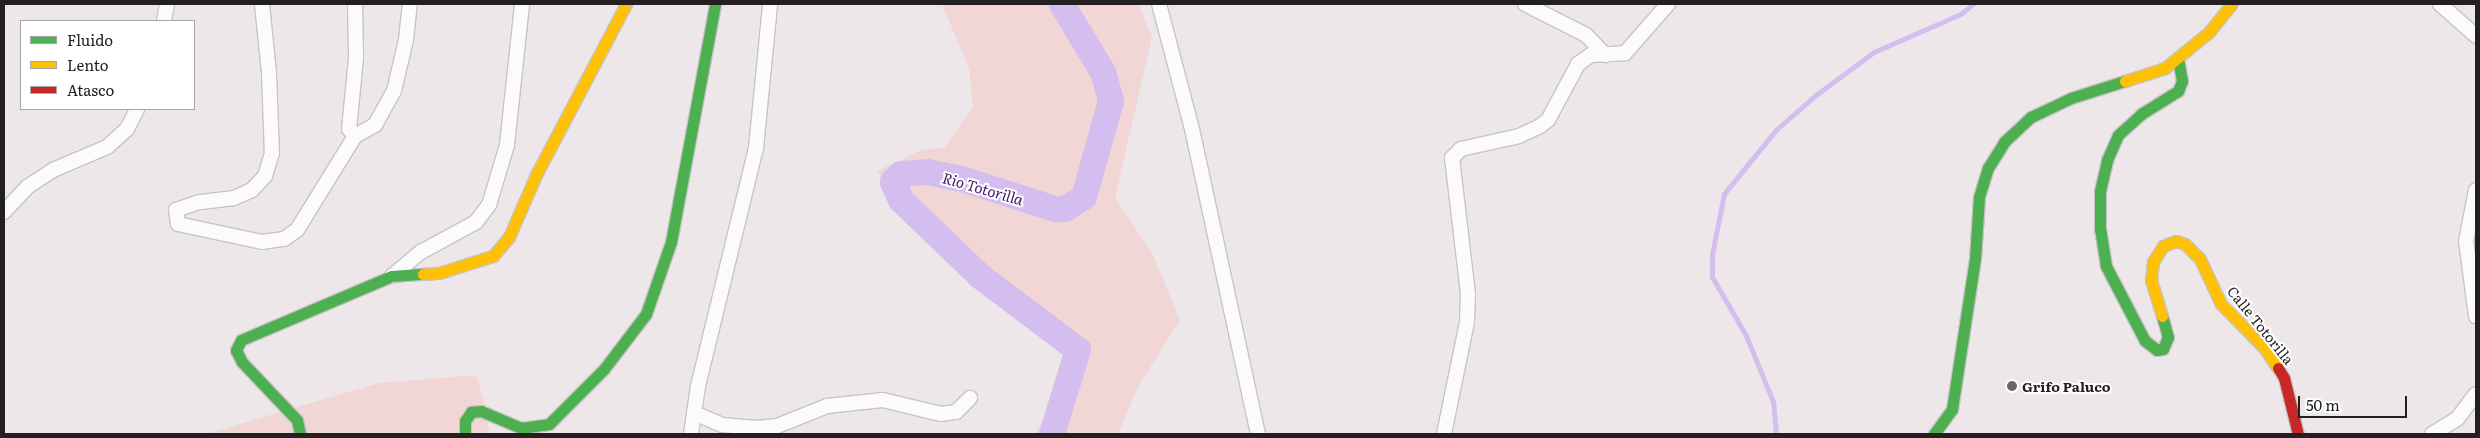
<!DOCTYPE html>
<html>
<head>
<meta charset="utf-8">
<style>
	body { margin:0 }
	#map { position:relative; width:2480px; height:438px; overflow:hidden; background:#ede7ea; font-family:Literata,serif }
	div>[style] { position:absolute }
	.green>* { inset:0; background:#f2d6d5 }
	.stream>* { height:4.5px; margin:-2.25px; padding:0 2.25px; transform-origin:2.25px; border-radius:2.25px; background:#d3beef }
	.river>* { height:26px; margin:-13px; padding:0 13px; transform-origin:13px; border-radius:13px; background:#d3beef }
	.roads { filter:drop-shadow(1px 0 #c8c3c5) drop-shadow(-1px 0 #c8c3c5) drop-shadow(0 1px #c8c3c5) drop-shadow(0 -1px #c8c3c5) }
	.street>* { height:14px; margin:-7px; padding:0 7px; transform-origin:7px; border-radius:7px; background:#fcfbfc }
	.fast>* { height:11px; margin:-5.5px; padding:0 5.5px; transform-origin:5.5px; border-radius:5.5px; background:#4caf50 }
	.slow>* { height:11px; margin:-5.5px; padding:0 5.5px; transform-origin:5.5px; border-radius:5.5px; background:#ffc107 }
	.jam>* { height:11px; margin:-5.5px; padding:0 5.5px; transform-origin:5.5px; border-radius:5.5px; background:#c62828 }
	.dots>* { width:14px; height:14px; translate:-50% -50%; box-sizing:border-box; border:2px solid #fff; border-radius:50% }
	span { translate:-50% -50%; white-space:nowrap; text-align:center; line-height:1.15; -webkit-text-stroke:4px #fff; paint-order:stroke }
	.street-label { font-size:14px; color:#242022 }
	.poi-label { font-size:14px; color:#242022; font-weight:700 }
	.left { translate:0 -50%; text-align:left }
	.water-label { font-size:15px; color:#3f1765; font-style:italic }
	.frame { position:absolute; inset:0; border:5px solid #242022; pointer-events:none }
	.legend { position:absolute; left:20px; top:20px; width:175px; height:90px; box-sizing:border-box; background:#fff; border:1px solid #a7a6a7; margin:0; padding:6px 9px; list-style:none; font-size:15px; color:#242022 }
	.legend li { display:flex; align-items:center; gap:10px; height:25px }
	.legend b { width:25px; border:1px solid #a7a6a7 }
	.scale { position:absolute; left:2298px; top:396px; width:109px; height:22px; box-sizing:border-box; border:2px solid #242022; border-top:0; padding-left:6px; font-size:15px; line-height:18px; white-space:nowrap; color:#242022; -webkit-text-stroke:4px #fff; paint-order:stroke }
</style>
</head>
<body>
<div id="map">
	<div class="green">
		<i style="clip-path:polygon(942px 4px,1139px 4px,1152px 37px,1115px 198px,1153px 255px,1180px 320px,1139px 385px,1118px 434px,1035px 434px,1065px 383px,1071px 351px,1054px 326px,1032px 310px,963px 274px,912px 222px,877px 171px,922px 150px,945px 147px,973px 107px,969px 69px)"></i>
		<i style="clip-path:polygon(476px 375px,486px 408px,489px 434px,206px 434px,379px 383px)"></i>
	</div>
	<div class="stream">
		<i style="left:1776px;top:434px;width:32px;rotate:-95deg"></i>
		<i style="left:1773px;top:402px;width:71px;rotate:-112.2deg"></i>
		<i style="left:1746px;top:336px;width:68px;rotate:-120deg"></i>
		<i style="left:1712px;top:277px;width:22px;rotate:-90deg"></i>
		<i style="left:1712px;top:255px;width:62px;rotate:-78.9deg"></i>
		<i style="left:1724px;top:194px;width:82px;rotate:-50.9deg"></i>
		<i style="left:1776px;top:130px;width:53px;rotate:-41.2deg"></i>
		<i style="left:1816px;top:95px;width:72px;rotate:-36.6deg"></i>
		<i style="left:1874px;top:52px;width:95px;rotate:-23.6deg"></i>
		<i style="left:1961px;top:14px;width:16px;rotate:-40deg"></i>
	</div>
	<div class="river">
		<i style="left:1052px;top:434px;width:88px;rotate:-72.8deg"></i>
		<i style="left:1078px;top:350px;width:121px;rotate:-143deg"></i>
		<i style="left:981px;top:277px;width:111px;rotate:-136.1deg"></i>
		<i style="left:901px;top:200px;width:20px;rotate:-114deg"></i>
		<i style="left:893px;top:182px;width:11px;rotate:-45deg"></i>
		<i style="left:901px;top:174px;width:27px;rotate:-4deg"></i>
		<i style="left:928px;top:172px;width:35px;rotate:12deg"></i>
		<i style="left:962px;top:179px;width:98px;rotate:17.9deg"></i>
		<i style="left:1055px;top:209px;width:10px"></i>
		<i style="left:1065px;top:209px;width:22px;rotate:-32deg"></i>
		<i style="left:1084px;top:197px;width:100px;rotate:-74.3deg"></i>
		<i style="left:1111px;top:101px;width:28px;rotate:-105deg"></i>
		<i style="left:1104px;top:74px;width:82px;rotate:-121deg"></i>
	</div>
	<div class="roads">
		<div class="street">
			<i style="left:262px;top:4px;width:69px;rotate:84.2deg"></i>
			<i style="left:269px;top:73px;width:80px;rotate:87.9deg"></i>
			<i style="left:272px;top:153px;width:24px;rotate:107deg"></i>
			<i style="left:265px;top:176px;width:19px;rotate:133deg"></i>
			<i style="left:252px;top:190px;width:20px;rotate:156deg"></i>
			<i style="left:234px;top:198px;width:35px;rotate:173deg"></i>
			<i style="left:199px;top:202px;width:24px;rotate:161deg"></i>
			<i style="left:176px;top:210px;width:14px;rotate:82deg"></i>
			<i style="left:178px;top:224px;width:86px;rotate:12.1deg"></i>
			<i style="left:262px;top:242px;width:22px;rotate:-8deg"></i>
			<i style="left:284px;top:239px;width:16px;rotate:-35deg"></i>
			<i style="left:297px;top:230px;width:110px;rotate:-58.3deg"></i>
			<i style="left:355px;top:4px;width:54px;rotate:88.9deg"></i>
			<i style="left:356px;top:58px;width:71px;rotate:95.6deg"></i>
			<i style="left:349px;top:129px;width:9px;rotate:49deg"></i>
			<i style="left:355px;top:136px;width:23px;rotate:-29deg"></i>
			<i style="left:375px;top:125px;width:39px;rotate:-61deg"></i>
			<i style="left:394px;top:91px;width:52px;rotate:-76.8deg"></i>
			<i style="left:406px;top:40px;width:36px;rotate:-84deg"></i>
			<i style="left:1159px;top:4px;width:129px;rotate:75.2deg"></i>
			<i style="left:1192px;top:129px;width:312px;rotate:77.8deg"></i>
			<i style="left:1525px;top:4px;width:68px;rotate:26.9deg"></i>
			<i style="left:1586px;top:35px;width:28px;rotate:46deg"></i>
			<i style="left:2440px;top:4px;width:48px;rotate:41.6deg"></i>
			<i style="left:164px;top:21px;width:17px;rotate:-80deg"></i>
			<i style="left:2476px;top:190px;width:52px;rotate:101.1deg"></i>
			<i style="left:2466px;top:241px;width:76px;rotate:82.4deg"></i>
			<i style="left:4px;top:212px;width:34px;rotate:-47deg"></i>
			<i style="left:27px;top:187px;width:31px;rotate:-33deg"></i>
			<i style="left:53px;top:170px;width:59px;rotate:-23.1deg"></i>
			<i style="left:107px;top:147px;width:27px;rotate:-42deg"></i>
			<i style="left:127px;top:129px;width:22px;rotate:-63deg"></i>
			<i style="left:392px;top:276px;width:38px;rotate:-40deg"></i>
			<i style="left:421px;top:252px;width:63px;rotate:-28.6deg"></i>
			<i style="left:476px;top:222px;width:21px;rotate:-53deg"></i>
			<i style="left:489px;top:205px;width:63px;rotate:-73.3deg"></i>
			<i style="left:507px;top:145px;width:142px;rotate:-83.9deg"></i>
			<i style="left:694px;top:413px;width:30px;rotate:23deg"></i>
			<i style="left:722px;top:425px;width:35px;rotate:5deg"></i>
			<i style="left:757px;top:428px;width:20px;rotate:-6deg"></i>
			<i style="left:777px;top:426px;width:54px;rotate:-21.8deg"></i>
			<i style="left:827px;top:406px;width:56px;rotate:-6.1deg"></i>
			<i style="left:883px;top:400px;width:60px;rotate:13.6deg"></i>
			<i style="left:941px;top:414px;width:15px;rotate:-8deg"></i>
			<i style="left:956px;top:412px;width:20px;rotate:-45deg"></i>
			<i style="left:691px;top:434px;width:49px;rotate:-81.7deg"></i>
			<i style="left:698px;top:386px;width:245px;rotate:-76.3deg"></i>
			<i style="left:756px;top:148px;width:145px;rotate:-84.4deg"></i>
			<i style="left:1444px;top:434px;width:114px;rotate:-78.4deg"></i>
			<i style="left:1467px;top:322px;width:28px;rotate:-88deg"></i>
			<i style="left:1468px;top:294px;width:137px;rotate:-96.7deg"></i>
			<i style="left:1452px;top:158px;width:13px;rotate:-45deg"></i>
			<i style="left:1461px;top:149px;width:59px;rotate:-12.6deg"></i>
			<i style="left:1519px;top:136px;width:23px;rotate:-25deg"></i>
			<i style="left:1540px;top:126px;width:10px;rotate:-37deg"></i>
			<i style="left:1548px;top:120px;width:64px;rotate:-61.8deg"></i>
			<i style="left:1578px;top:64px;width:16px;rotate:-35deg"></i>
			<i style="left:1591px;top:55px;width:34px;rotate:-3deg"></i>
			<i style="left:1625px;top:53px;width:65px;rotate:-48.7deg"></i>
			<i style="left:2432px;top:434px;width:29px;rotate:-31deg"></i>
			<i style="left:2457px;top:419px;width:31px;rotate:-53deg"></i>
		</div>
		<div class="fast">
			<i style="left:2162px;top:316px;width:22px;rotate:74deg"></i>
			<i style="left:2168px;top:337px;width:13px;rotate:113deg"></i>
			<i style="left:2163px;top:349px;width:6px;rotate:171deg"></i>
			<i style="left:2157px;top:350px;width:15px;rotate:-143deg"></i>
			<i style="left:2145px;top:341px;width:85px;rotate:-117.5deg"></i>
			<i style="left:2106px;top:266px;width:37px;rotate:-99deg"></i>
			<i style="left:2100px;top:229px;width:38px;rotate:-90deg"></i>
			<i style="left:2100px;top:191px;width:32px;rotate:-77deg"></i>
			<i style="left:2107px;top:160px;width:27px;rotate:-66deg"></i>
			<i style="left:2118px;top:135px;width:31px;rotate:-42deg"></i>
			<i style="left:2141px;top:114px;width:44px;rotate:-31.9deg"></i>
			<i style="left:2178px;top:91px;width:11px;rotate:-68deg"></i>
			<i style="left:2182px;top:81px;width:22px;rotate:-100deg"></i>
			<i style="left:300px;top:434px;width:14px;rotate:-102deg"></i>
			<i style="left:297px;top:420px;width:80px;rotate:-133.5deg"></i>
			<i style="left:242px;top:362px;width:13px;rotate:-117deg"></i>
			<i style="left:236px;top:350px;width:11px;rotate:-63deg"></i>
			<i style="left:241px;top:340px;width:164px;rotate:-23deg"></i>
			<i style="left:392px;top:276px;width:31px;rotate:-4deg"></i>
			<i style="left:465px;top:434px;width:13px;rotate:-90deg"></i>
			<i style="left:465px;top:421px;width:11px;rotate:-56deg"></i>
			<i style="left:471px;top:412px;width:10px;rotate:-6deg"></i>
			<i style="left:481px;top:411px;width:43px;rotate:23deg"></i>
			<i style="left:521px;top:428px;width:28px;rotate:-8deg"></i>
			<i style="left:549px;top:424px;width:78px;rotate:-45deg"></i>
			<i style="left:604px;top:369px;width:69px;rotate:-52.6deg"></i>
			<i style="left:646px;top:314px;width:76px;rotate:-70.9deg"></i>
			<i style="left:671px;top:242px;width:242px;rotate:-79.5deg"></i>
			<i style="left:1934px;top:434px;width:31px;rotate:-54deg"></i>
			<i style="left:1952px;top:409px;width:152px;rotate:-81.3deg"></i>
			<i style="left:1975px;top:259px;width:62px;rotate:-86.3deg"></i>
			<i style="left:1979px;top:197px;width:30px;rotate:-73deg"></i>
			<i style="left:1988px;top:168px;width:31px;rotate:-58deg"></i>
			<i style="left:2004px;top:142px;width:37px;rotate:-43deg"></i>
			<i style="left:2031px;top:117px;width:44px;rotate:-25.4deg"></i>
			<i style="left:2071px;top:98px;width:57px;rotate:-17.5deg"></i>
		</div>
		<div class="slow">
			<i style="left:2125px;top:81px;width:42px;rotate:-18deg"></i>
			<i style="left:2165px;top:68px;width:57px;rotate:-39.3deg"></i>
			<i style="left:2209px;top:32px;width:36px;rotate:-51deg"></i>
			<i style="left:423px;top:274px;width:16px;rotate:-4deg"></i>
			<i style="left:439px;top:273px;width:57px;rotate:-17.5deg"></i>
			<i style="left:493px;top:256px;width:25px;rotate:-50deg"></i>
			<i style="left:509px;top:237px;width:70px;rotate:-66.4deg"></i>
			<i style="left:537px;top:173px;width:191px;rotate:-62.2deg"></i>
			<i style="left:2162px;top:316px;width:37px;rotate:-107deg"></i>
			<i style="left:2151px;top:281px;width:19px;rotate:-84deg"></i>
			<i style="left:2153px;top:262px;width:19px;rotate:-58deg"></i>
			<i style="left:2163px;top:246px;width:14px;rotate:-21deg"></i>
			<i style="left:2176px;top:241px;width:9px;rotate:18deg"></i>
			<i style="left:2185px;top:244px;width:21px;rotate:45deg"></i>
			<i style="left:2200px;top:259px;width:50px;rotate:65deg"></i>
			<i style="left:2221px;top:304px;width:63px;rotate:45.6deg"></i>
			<i style="left:2265px;top:349px;width:23px;rotate:56deg"></i>
		</div>
		<div class="jam">
			<i style="left:2278px;top:368px;width:12px;rotate:59deg"></i>
			<i style="left:2284px;top:378px;width:58px;rotate:76deg"></i>
		</div>
	</div>
	<div class="dots">
		<i style="left:2012px;top:386px;background:#6a6668"></i>
	</div>
	<div class="street-label">
		<span style="left:2261px;top:325px;rotate:51deg">Calle Totorilla</span>
	</div>
	<div class="poi-label">
		<span class="left" style="left:2022px;top:386px">Grifo Paluco</span>
	</div>
	<div class="water-label">
		<span style="left:983px;top:188px;rotate:16deg">Rio Totorilla</span>
	</div>
	<div class="frame"></div>
	<ul class="legend">
	<li><b style="height:6px;background:#4caf50"></b>Fluido</li>
	<li><b style="height:6px;background:#ffc107"></b>Lento</li>
	<li><b style="height:6px;background:#c62828"></b>Atasco</li>
	</ul>
	<div class="scale">50 m</div>
</div>
</body>
</html>
